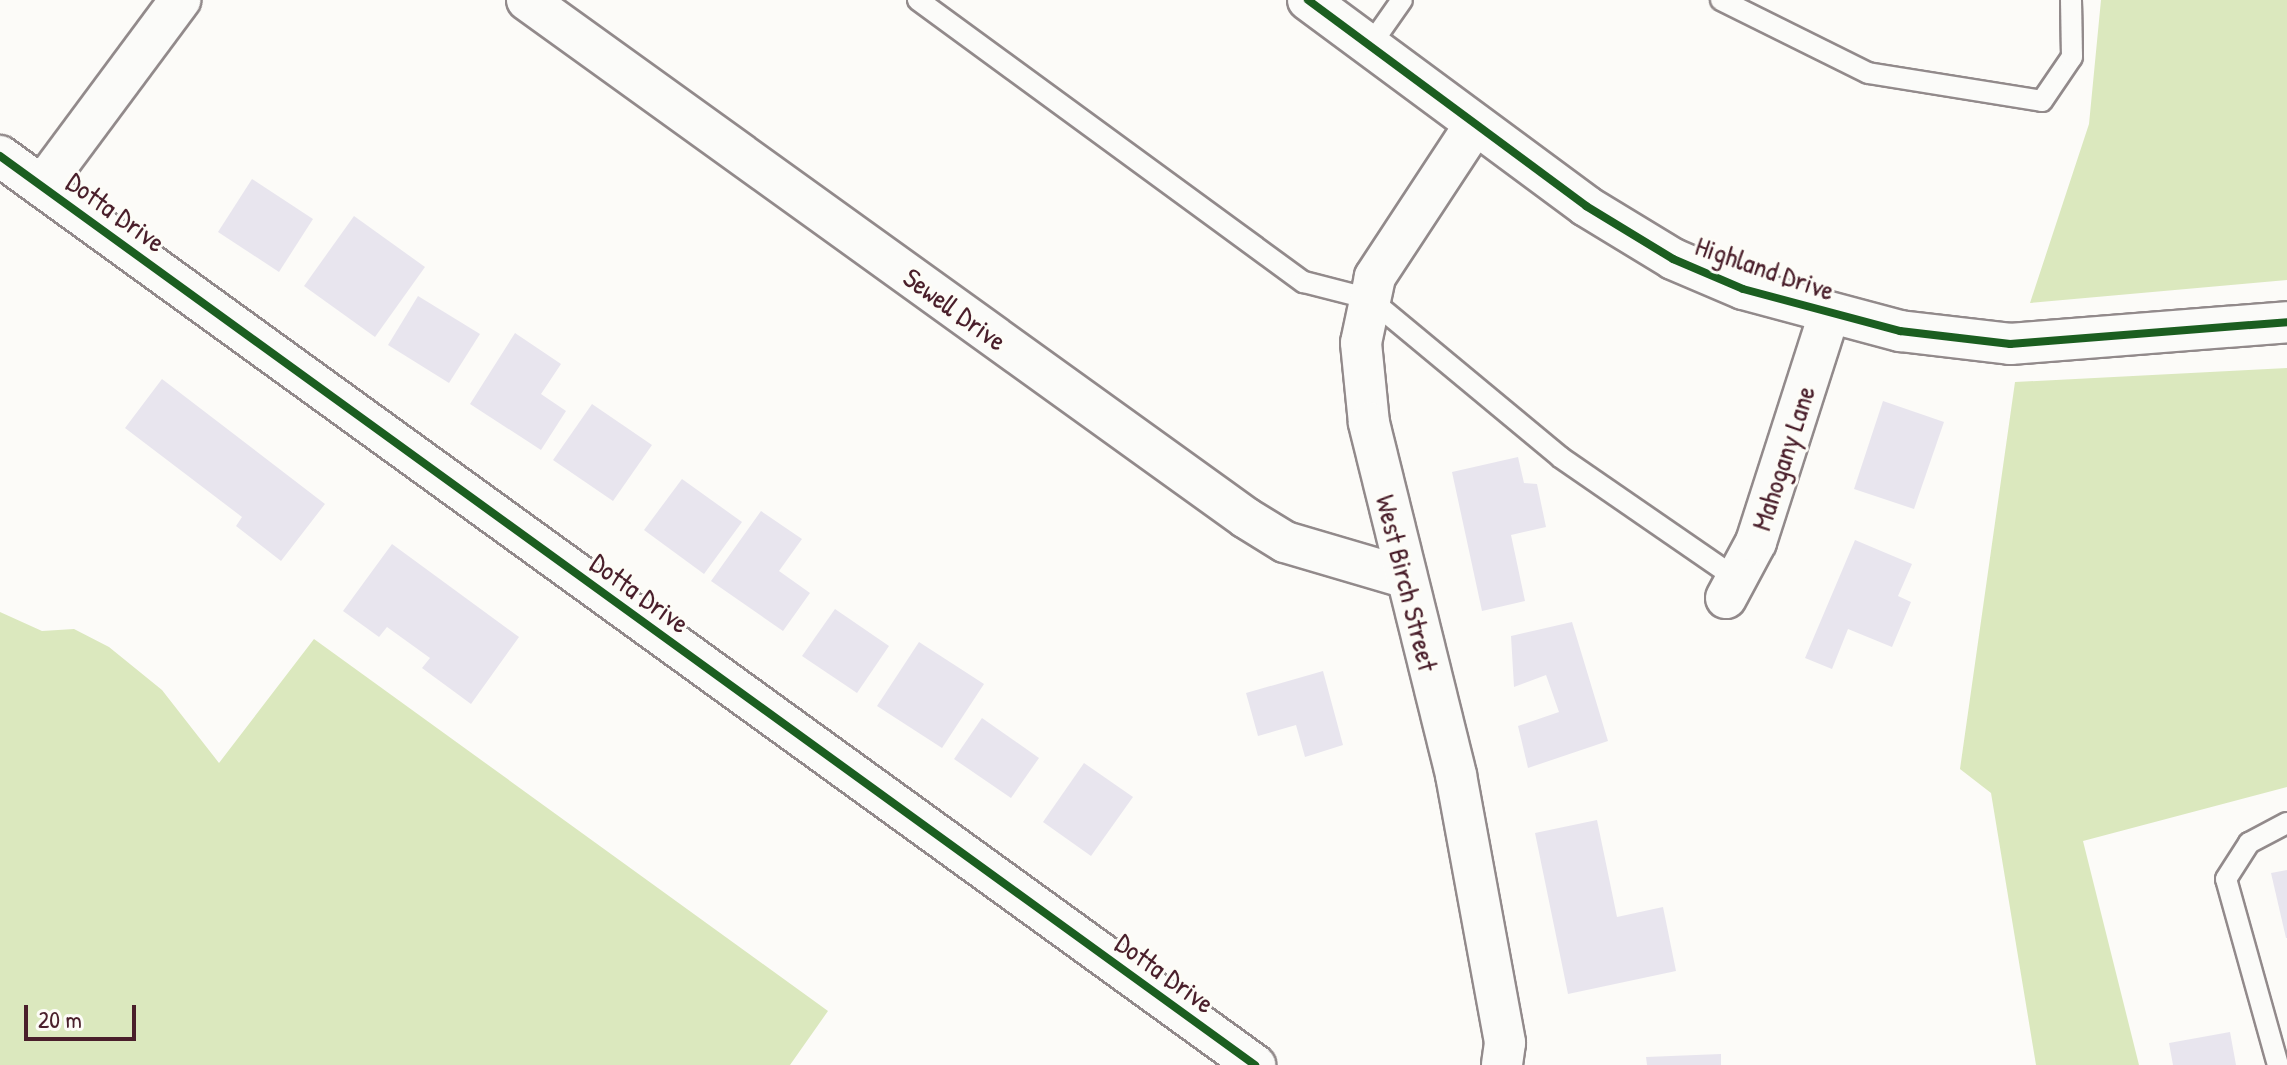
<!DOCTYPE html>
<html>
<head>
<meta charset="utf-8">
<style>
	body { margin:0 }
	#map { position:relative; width:2287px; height:1065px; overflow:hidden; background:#fcfbf8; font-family:"Patrick Hand",sans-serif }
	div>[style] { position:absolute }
	.green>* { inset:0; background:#dbe8be }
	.building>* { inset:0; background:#e8e5ee }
	.roads { filter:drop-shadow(2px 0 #928a8b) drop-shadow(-2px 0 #928a8b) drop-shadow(0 2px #928a8b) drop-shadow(0 -2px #928a8b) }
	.lane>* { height:20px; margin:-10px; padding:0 10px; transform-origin:10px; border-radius:10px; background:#fbfbf9 }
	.street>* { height:40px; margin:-20px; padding:0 20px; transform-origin:20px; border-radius:20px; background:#fbfbf9 }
	.cycleway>* { height:8px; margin:-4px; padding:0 4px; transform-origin:4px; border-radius:4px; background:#1b5e20 }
	span { translate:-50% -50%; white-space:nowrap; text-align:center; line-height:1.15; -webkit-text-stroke:6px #fdfcf7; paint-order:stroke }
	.street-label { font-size:28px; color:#4a1f2b }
	.scale { position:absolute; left:24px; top:1005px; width:112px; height:36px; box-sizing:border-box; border:4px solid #4a1f2b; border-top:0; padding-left:10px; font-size:24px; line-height:28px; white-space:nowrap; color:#4a1f2b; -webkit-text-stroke:6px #fdfcf7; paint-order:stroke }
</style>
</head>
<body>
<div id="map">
	<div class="green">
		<i style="clip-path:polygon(2101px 0,2287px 0,2287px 280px,2030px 303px,2089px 124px)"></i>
		<i style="clip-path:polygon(2287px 368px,2287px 787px,2083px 841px,2139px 1065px,2036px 1065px,1991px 793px,1960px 769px,2015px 382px)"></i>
		<i style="clip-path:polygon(0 612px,42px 631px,74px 629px,109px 647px,162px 690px,219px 763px,314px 639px,828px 1011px,790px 1065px,0 1065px)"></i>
	</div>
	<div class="building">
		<i style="clip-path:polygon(252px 179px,313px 219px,279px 272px,218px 232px)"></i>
		<i style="clip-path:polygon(354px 216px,425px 267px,375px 337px,304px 286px)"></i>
		<i style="clip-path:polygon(418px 296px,480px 334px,449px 383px,388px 345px)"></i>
		<i style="clip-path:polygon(515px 333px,561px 364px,541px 394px,566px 411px,541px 450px,470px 404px)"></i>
		<i style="clip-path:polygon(162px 379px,325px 504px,281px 561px,236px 526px,242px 517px,125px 428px)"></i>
		<i style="clip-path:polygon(1883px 401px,1944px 422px,1914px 509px,1854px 489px)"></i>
		<i style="clip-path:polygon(592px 404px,652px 445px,613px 501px,553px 460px)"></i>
		<i style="clip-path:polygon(1518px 457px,1524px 483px,1537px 484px,1546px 527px,1511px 535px,1525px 601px,1482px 611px,1452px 472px)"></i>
		<i style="clip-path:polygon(682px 479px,742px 522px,704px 574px,644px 530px)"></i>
		<i style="clip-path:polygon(761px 511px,802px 539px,779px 571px,810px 593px,783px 631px,711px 581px)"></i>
		<i style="clip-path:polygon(1855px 540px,1912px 564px,1898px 596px,1911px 602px,1892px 647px,1848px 629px,1832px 669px,1805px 658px)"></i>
		<i style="clip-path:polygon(392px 544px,519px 637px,471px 704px,422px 668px,430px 658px,387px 627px,379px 637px,343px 611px)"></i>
		<i style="clip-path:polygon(835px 609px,889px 646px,857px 693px,802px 656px)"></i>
		<i style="clip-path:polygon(1572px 622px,1608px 741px,1528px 768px,1518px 726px,1559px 712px,1546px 675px,1514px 687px,1511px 636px)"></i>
		<i style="clip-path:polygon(919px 642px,984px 684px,942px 748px,877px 706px)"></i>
		<i style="clip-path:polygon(1323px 671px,1343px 745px,1305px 757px,1296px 725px,1258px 736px,1246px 693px)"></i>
		<i style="clip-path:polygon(982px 718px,1039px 758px,1011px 798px,954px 759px)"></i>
		<i style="clip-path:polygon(1084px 763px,1133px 797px,1091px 856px,1043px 822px)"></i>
		<i style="clip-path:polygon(1597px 820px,1617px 917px,1663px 907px,1676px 971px,1568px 994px,1535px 833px)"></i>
		<i style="clip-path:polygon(2287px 870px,2287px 938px,2286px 938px,2271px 873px)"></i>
		<i style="clip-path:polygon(2230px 1032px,2236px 1065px,2173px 1065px,2169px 1043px)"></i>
		<i style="clip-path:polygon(1721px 1054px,1721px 1065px,1647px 1065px,1646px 1057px)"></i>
	</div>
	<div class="roads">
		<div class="lane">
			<i style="left:918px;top:0;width:478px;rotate:36.2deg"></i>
			<i style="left:1304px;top:282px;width:68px;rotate:14.4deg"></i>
			<i style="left:1370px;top:299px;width:247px;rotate:39.7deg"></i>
			<i style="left:1560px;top:457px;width:215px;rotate:34.6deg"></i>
			<i style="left:1721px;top:0;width:164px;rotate:26.4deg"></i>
			<i style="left:1868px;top:73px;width:176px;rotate:9.1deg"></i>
			<i style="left:2042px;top:101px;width:53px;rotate:-55.7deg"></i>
			<i style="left:2072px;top:57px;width:57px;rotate:-91deg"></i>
			<i style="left:1369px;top:47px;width:57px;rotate:-54.9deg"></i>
			<i style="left:2278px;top:1065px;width:193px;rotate:-105.6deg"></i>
			<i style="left:2226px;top:879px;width:43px;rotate:-57.4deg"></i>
			<i style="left:2249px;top:843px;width:43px;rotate:-27.8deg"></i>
		</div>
		<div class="street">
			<i style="left:527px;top:0;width:886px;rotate:35.77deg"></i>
			<i style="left:1246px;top:518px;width:46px;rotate:31.6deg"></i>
			<i style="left:1285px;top:542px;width:124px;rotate:16.4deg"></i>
			<i style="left:1308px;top:0;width:346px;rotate:36.5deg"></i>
			<i style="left:1586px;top:206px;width:102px;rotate:31.3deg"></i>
			<i style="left:1673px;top:259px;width:76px;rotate:23.2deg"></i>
			<i style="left:1743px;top:289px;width:163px;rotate:15deg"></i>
			<i style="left:1900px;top:331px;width:111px;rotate:6.7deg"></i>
			<i style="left:2010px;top:344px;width:278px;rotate:-4.5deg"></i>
			<i style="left:1474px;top:126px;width:181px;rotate:123.3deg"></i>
			<i style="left:1375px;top:277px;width:67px;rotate:102deg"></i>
			<i style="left:1361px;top:343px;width:80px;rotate:84.3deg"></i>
			<i style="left:1369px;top:423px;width:363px;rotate:76.1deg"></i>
			<i style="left:1456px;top:775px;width:272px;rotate:79.6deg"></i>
			<i style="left:1505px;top:1043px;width:22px;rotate:98deg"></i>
			<i style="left:0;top:156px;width:1550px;rotate:35.92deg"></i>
			<i style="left:42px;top:186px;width:232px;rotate:-53.4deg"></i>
			<i style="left:1726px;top:598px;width:64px;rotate:-61.8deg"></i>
			<i style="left:1756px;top:542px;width:239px;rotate:-72.2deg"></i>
		</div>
	</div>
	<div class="cycleway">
		<i style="left:1308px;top:0;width:346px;rotate:36.5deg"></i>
		<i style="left:1586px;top:206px;width:102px;rotate:31.3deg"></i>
		<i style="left:1673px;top:259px;width:76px;rotate:23.2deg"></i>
		<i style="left:1743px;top:289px;width:163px;rotate:15deg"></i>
		<i style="left:1900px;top:331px;width:111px;rotate:6.7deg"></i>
		<i style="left:2010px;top:344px;width:278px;rotate:-4.5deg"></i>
		<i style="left:0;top:156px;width:1550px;rotate:35.92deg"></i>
	</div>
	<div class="street-label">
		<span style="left:116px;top:212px;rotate:36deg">Dotta Drive</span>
		<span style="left:1765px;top:268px;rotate:19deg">Highland Drive</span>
		<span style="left:955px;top:309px;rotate:36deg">Sewell Drive</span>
		<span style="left:1783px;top:458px;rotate:-72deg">Mahogany Lane</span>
		<span style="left:1407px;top:583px;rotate:76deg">West Birch Street</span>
		<span style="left:640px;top:593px;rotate:36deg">Dotta Drive</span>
		<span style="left:1165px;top:973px;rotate:36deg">Dotta Drive</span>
	</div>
	<div class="scale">20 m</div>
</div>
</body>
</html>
